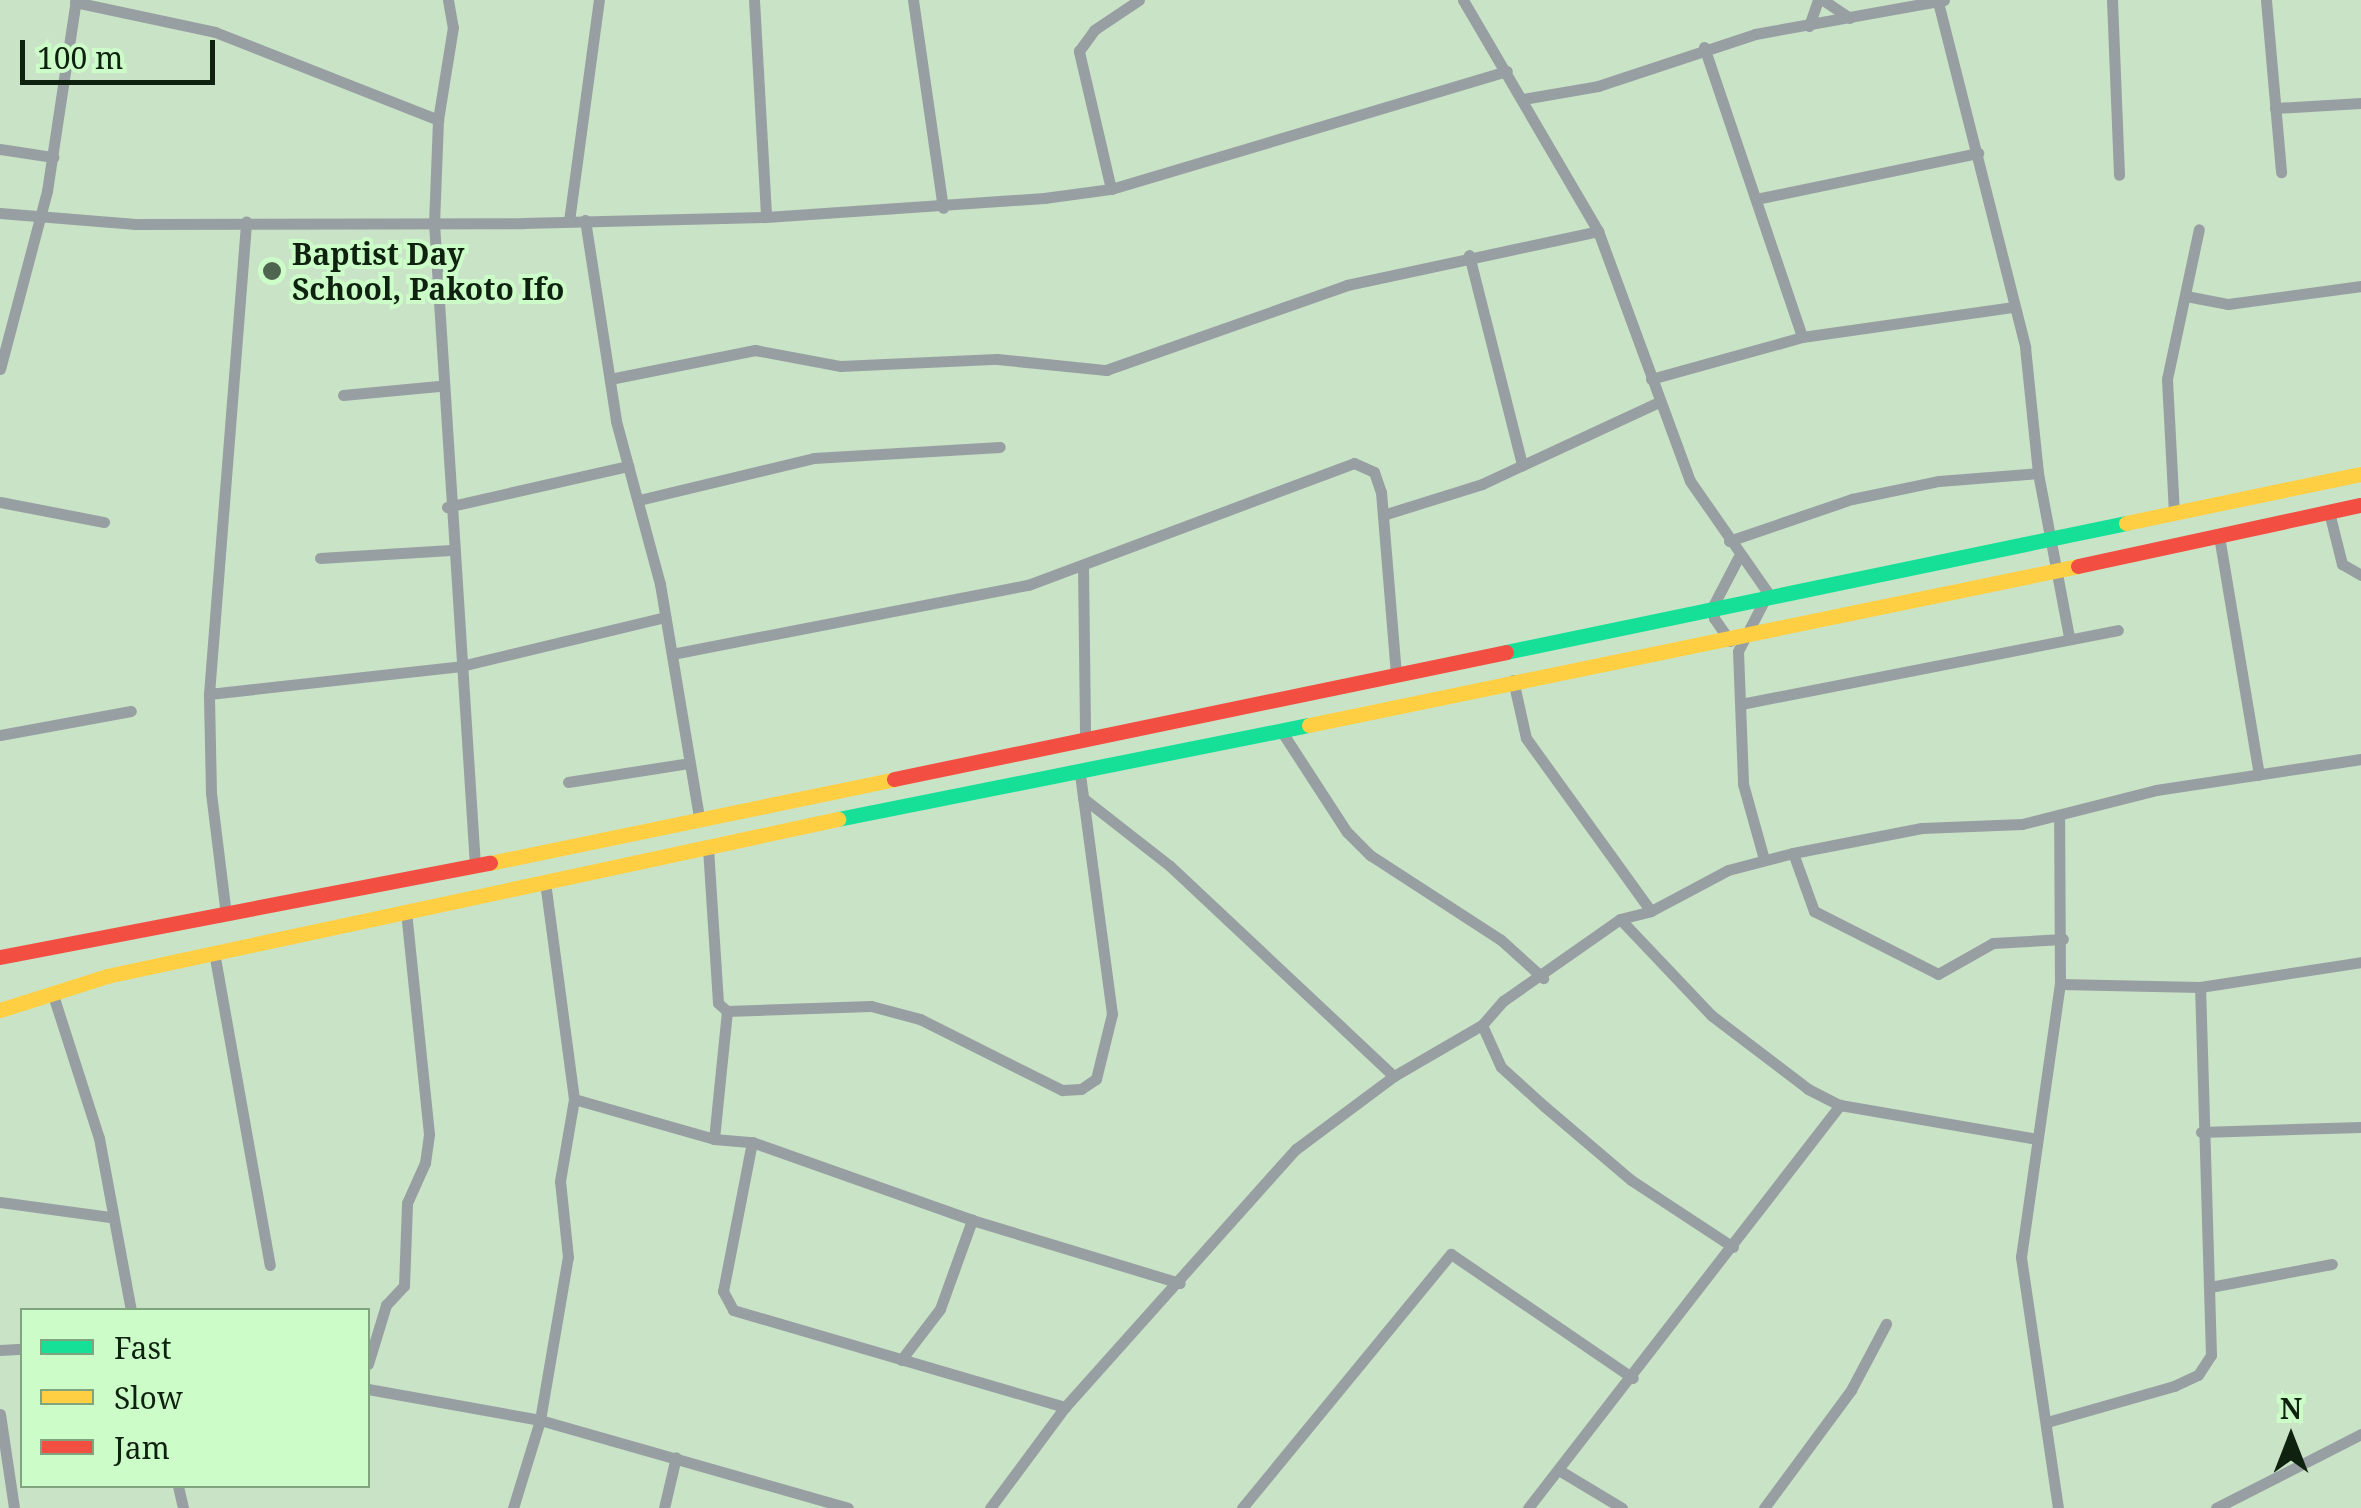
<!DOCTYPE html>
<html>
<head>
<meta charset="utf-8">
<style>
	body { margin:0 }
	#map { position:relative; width:2361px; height:1508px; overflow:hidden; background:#c9e3c7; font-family:"Noto Serif",serif }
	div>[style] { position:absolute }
	.street>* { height:11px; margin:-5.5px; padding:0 5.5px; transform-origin:5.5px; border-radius:5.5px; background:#989fa2 }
	.fast>* { height:15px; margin:-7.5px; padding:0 7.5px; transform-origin:7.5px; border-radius:7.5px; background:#16e098 }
	.slow>* { height:15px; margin:-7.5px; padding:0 7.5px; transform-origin:7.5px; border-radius:7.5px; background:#ffcf43 }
	.jam>* { height:15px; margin:-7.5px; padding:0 7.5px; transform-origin:7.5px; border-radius:7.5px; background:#f24e42 }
	.dots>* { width:28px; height:28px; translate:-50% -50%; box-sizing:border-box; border:5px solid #ccfdc8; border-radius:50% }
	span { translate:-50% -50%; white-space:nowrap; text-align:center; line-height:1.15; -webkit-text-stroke:8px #ccfdc8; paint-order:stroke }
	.poi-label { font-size:30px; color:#0f210f; font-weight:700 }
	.left { translate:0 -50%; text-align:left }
	.legend { position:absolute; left:20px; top:1308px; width:350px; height:180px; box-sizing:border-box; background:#ccfdc8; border:2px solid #80a57e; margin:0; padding:12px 18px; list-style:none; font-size:30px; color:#0f210f }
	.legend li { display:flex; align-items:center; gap:20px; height:50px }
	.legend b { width:50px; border:2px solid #80a57e }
	.north { position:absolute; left:2241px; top:1388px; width:100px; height:100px; -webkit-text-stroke:8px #ccfdc8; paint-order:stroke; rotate:0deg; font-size:28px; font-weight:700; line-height:40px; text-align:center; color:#0f210f }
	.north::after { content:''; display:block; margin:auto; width:35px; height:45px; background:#0f210f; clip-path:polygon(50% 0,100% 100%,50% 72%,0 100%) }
	.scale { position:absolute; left:20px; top:40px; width:195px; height:45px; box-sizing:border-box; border:5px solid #0f210f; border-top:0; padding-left:12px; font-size:30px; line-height:35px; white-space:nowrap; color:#0f210f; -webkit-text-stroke:8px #ccfdc8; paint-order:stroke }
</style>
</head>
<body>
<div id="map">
	<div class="street">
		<i style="left:448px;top:0;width:27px;rotate:80deg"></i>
		<i style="left:453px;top:27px;width:94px;rotate:99.2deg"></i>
		<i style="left:438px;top:120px;width:103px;rotate:92.2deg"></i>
		<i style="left:434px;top:223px;width:644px;rotate:86.35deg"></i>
		<i style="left:754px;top:0;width:217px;rotate:86.8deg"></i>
		<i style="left:913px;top:0;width:210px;rotate:81.8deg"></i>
		<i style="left:1463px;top:0;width:268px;rotate:59.7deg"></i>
		<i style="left:1598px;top:231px;width:266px;rotate:69.8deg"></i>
		<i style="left:1690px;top:481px;width:136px;rotate:55.1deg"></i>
		<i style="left:1768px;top:593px;width:65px;rotate:117.3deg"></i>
		<i style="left:1738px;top:651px;width:133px;rotate:87.8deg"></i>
		<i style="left:1743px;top:784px;width:78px;rotate:74.4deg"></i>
		<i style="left:1823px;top:0;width:32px;rotate:34deg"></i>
		<i style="left:2112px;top:0;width:175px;rotate:87.7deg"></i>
		<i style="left:2266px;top:0;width:173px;rotate:85deg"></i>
		<i style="left:75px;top:2px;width:143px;rotate:12.1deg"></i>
		<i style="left:215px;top:32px;width:240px;rotate:21.5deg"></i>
		<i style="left:1938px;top:2px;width:356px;rotate:75.8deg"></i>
		<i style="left:2025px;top:347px;width:127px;rotate:84.1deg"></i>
		<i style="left:2038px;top:473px;width:167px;rotate:79.3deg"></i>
		<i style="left:1809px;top:26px;width:28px;rotate:-71deg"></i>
		<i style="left:1704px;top:47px;width:306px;rotate:71.3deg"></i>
		<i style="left:1523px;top:99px;width:76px;rotate:-9.8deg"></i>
		<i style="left:1598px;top:86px;width:165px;rotate:-18.3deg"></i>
		<i style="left:1755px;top:34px;width:192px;rotate:-10.2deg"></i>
		<i style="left:2275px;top:108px;width:86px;rotate:-3.3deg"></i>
		<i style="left:0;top:149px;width:54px;rotate:8.6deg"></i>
		<i style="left:1111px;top:189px;width:142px;rotate:-103.1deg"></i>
		<i style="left:1079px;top:51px;width:26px;rotate:-54deg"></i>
		<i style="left:1094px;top:30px;width:54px;rotate:-33.7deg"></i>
		<i style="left:1756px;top:199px;width:227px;rotate:-11.7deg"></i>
		<i style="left:0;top:213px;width:136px;rotate:4.6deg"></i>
		<i style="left:136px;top:224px;width:387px;rotate:-0.1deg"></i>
		<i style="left:523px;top:223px;width:243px;rotate:-1.4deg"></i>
		<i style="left:766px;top:217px;width:279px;rotate:-3.9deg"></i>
		<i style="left:1044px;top:198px;width:68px;rotate:-7.7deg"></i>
		<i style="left:1111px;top:189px;width:413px;rotate:-16.6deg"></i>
		<i style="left:585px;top:220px;width:203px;rotate:81.2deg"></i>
		<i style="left:616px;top:421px;width:169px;rotate:74.9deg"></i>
		<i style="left:660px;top:584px;width:236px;rotate:80.5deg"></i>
		<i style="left:569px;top:221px;width:223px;rotate:-82.3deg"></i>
		<i style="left:1469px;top:255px;width:217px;rotate:75.8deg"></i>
		<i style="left:2186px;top:296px;width:43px;rotate:10.8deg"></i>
		<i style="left:2228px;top:304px;width:134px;rotate:-7.7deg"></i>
		<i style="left:0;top:369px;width:184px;rotate:-75.2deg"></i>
		<i style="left:47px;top:191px;width:193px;rotate:-81.4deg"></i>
		<i style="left:610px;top:379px;width:148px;rotate:-11.3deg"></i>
		<i style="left:755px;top:350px;width:86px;rotate:10.7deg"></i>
		<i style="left:840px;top:366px;width:157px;rotate:-2.6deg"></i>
		<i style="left:997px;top:359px;width:110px;rotate:5.8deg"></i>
		<i style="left:1106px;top:370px;width:256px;rotate:-19.4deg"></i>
		<i style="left:1347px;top:285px;width:257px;rotate:-12.1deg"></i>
		<i style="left:1651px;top:379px;width:157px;rotate:-15.5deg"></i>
		<i style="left:1802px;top:337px;width:212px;rotate:-8.1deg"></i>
		<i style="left:343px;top:395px;width:96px;rotate:-5.4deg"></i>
		<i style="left:639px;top:500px;width:180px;rotate:-13.5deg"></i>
		<i style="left:814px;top:458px;width:186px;rotate:-3.4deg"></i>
		<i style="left:0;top:502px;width:106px;rotate:10.9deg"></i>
		<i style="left:447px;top:507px;width:186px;rotate:-12.8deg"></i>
		<i style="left:2329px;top:512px;width:54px;rotate:76deg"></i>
		<i style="left:2342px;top:564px;width:22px;rotate:30deg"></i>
		<i style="left:2174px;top:513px;width:134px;rotate:-93deg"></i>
		<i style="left:2167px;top:379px;width:153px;rotate:-78deg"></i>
		<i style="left:1383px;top:515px;width:104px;rotate:-17.4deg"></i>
		<i style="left:1482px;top:484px;width:195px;rotate:-24.9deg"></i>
		<i style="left:2219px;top:536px;width:242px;rotate:80.5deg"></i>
		<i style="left:1729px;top:541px;width:130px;rotate:-18.9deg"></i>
		<i style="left:1852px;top:499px;width:89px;rotate:-11.7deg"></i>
		<i style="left:1939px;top:481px;width:99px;rotate:-4.6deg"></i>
		<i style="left:320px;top:558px;width:131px;rotate:-3.5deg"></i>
		<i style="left:1083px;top:565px;width:175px;rotate:89.3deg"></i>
		<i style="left:1730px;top:641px;width:28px;rotate:-125deg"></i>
		<i style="left:1714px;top:618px;width:12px;rotate:-95deg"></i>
		<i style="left:1713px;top:606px;width:54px;rotate:-62.5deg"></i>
		<i style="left:672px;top:654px;width:363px;rotate:-11deg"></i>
		<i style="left:1028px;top:585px;width:348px;rotate:-20.5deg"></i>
		<i style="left:1354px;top:463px;width:22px;rotate:24deg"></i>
		<i style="left:1374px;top:472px;width:21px;rotate:71deg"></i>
		<i style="left:1381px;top:492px;width:182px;rotate:85.3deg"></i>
		<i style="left:1513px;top:680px;width:59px;rotate:77.4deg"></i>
		<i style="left:1526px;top:738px;width:213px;rotate:54.2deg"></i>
		<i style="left:209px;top:694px;width:254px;rotate:-6.3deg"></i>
		<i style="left:461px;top:666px;width:210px;rotate:-13.5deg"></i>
		<i style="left:1741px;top:704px;width:384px;rotate:-11.1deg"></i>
		<i style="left:1280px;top:729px;width:123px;rotate:57deg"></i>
		<i style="left:1347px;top:832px;width:33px;rotate:45deg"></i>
		<i style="left:1370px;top:855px;width:156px;rotate:33deg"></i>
		<i style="left:1501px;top:940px;width:57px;rotate:42.1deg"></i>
		<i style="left:0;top:735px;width:133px;rotate:-10.4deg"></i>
		<i style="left:568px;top:782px;width:122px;rotate:-8.9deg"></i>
		<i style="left:1083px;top:798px;width:110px;rotate:38deg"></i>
		<i style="left:1170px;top:866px;width:307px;rotate:43.2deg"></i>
		<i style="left:708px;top:848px;width:155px;rotate:86.3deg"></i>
		<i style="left:718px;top:1003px;width:12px;rotate:42deg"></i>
		<i style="left:727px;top:1011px;width:144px;rotate:-2deg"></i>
		<i style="left:871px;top:1006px;width:51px;rotate:14.9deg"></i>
		<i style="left:920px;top:1019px;width:159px;rotate:26.6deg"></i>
		<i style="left:1062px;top:1090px;width:19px;rotate:-3deg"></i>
		<i style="left:1081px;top:1089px;width:18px;rotate:-34deg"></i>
		<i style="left:1096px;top:1079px;width:67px;rotate:-76.2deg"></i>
		<i style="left:1112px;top:1014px;width:243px;rotate:-97.6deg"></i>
		<i style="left:1793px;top:853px;width:62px;rotate:70.1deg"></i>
		<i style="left:1814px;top:911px;width:139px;rotate:26.9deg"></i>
		<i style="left:1938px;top:974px;width:63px;rotate:-29.4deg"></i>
		<i style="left:1993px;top:943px;width:70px;rotate:-3.3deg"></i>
		<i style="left:226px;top:915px;width:123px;rotate:-97deg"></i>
		<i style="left:211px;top:793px;width:99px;rotate:-91.2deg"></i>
		<i style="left:209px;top:694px;width:474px;rotate:-85.5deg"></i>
		<i style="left:1620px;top:919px;width:132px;rotate:46.5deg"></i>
		<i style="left:1711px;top:1015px;width:122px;rotate:37.3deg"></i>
		<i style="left:1808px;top:1089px;width:36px;rotate:27deg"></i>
		<i style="left:1840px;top:1105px;width:200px;rotate:9.8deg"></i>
		<i style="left:214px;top:952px;width:318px;rotate:79.9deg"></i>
		<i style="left:2060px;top:984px;width:140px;rotate:1.2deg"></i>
		<i style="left:2200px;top:987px;width:163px;rotate:-8.8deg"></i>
		<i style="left:53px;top:995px;width:150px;rotate:72.2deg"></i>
		<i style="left:99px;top:1138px;width:175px;rotate:79.5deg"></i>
		<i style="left:1482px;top:1025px;width:46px;rotate:65.7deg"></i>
		<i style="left:1501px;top:1067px;width:58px;rotate:42.2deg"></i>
		<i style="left:1544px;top:1106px;width:114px;rotate:40.4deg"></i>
		<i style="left:1631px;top:1180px;width:122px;rotate:33.3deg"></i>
		<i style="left:574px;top:1099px;width:146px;rotate:15.9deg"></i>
		<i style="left:714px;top:1139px;width:38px;rotate:5deg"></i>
		<i style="left:752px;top:1142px;width:233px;rotate:19.5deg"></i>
		<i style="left:972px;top:1220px;width:217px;rotate:16.9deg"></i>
		<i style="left:2201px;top:1132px;width:160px;rotate:-1.8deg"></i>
		<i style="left:714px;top:1139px;width:129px;rotate:-84.2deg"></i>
		<i style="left:752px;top:1142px;width:152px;rotate:101deg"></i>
		<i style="left:723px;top:1291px;width:21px;rotate:62deg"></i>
		<i style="left:733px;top:1310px;width:346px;rotate:16.3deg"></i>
		<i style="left:0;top:1202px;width:111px;rotate:7.8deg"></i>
		<i style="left:2210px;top:1287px;width:124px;rotate:-10.7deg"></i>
		<i style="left:0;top:1350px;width:22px;rotate:-3deg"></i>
		<i style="left:901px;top:1360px;width:64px;rotate:-52.6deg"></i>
		<i style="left:940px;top:1309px;width:95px;rotate:-70.2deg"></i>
		<i style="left:368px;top:1364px;width:62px;rotate:-73deg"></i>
		<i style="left:386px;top:1305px;width:26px;rotate:-47deg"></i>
		<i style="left:404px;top:1286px;width:83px;rotate:-87.9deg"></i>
		<i style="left:407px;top:1203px;width:44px;rotate:-65.8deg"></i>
		<i style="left:425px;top:1163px;width:29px;rotate:-82deg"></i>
		<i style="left:429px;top:1134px;width:222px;rotate:-95.9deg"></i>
		<i style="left:368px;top:1389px;width:175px;rotate:10.2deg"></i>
		<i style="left:540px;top:1420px;width:320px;rotate:15.9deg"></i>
		<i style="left:0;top:1414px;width:95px;rotate:81.5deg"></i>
		<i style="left:2047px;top:1422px;width:132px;rotate:-15.8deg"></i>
		<i style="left:2174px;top:1386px;width:26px;rotate:-25deg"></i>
		<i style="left:2198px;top:1375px;width:24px;rotate:-57deg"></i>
		<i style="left:2211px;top:1355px;width:368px;rotate:-91.7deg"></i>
		<i style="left:1562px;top:1472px;width:70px;rotate:31deg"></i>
		<i style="left:178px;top:1486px;width:23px;rotate:77deg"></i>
		<i style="left:513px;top:1508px;width:92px;rotate:-72.9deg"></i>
		<i style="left:540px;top:1420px;width:165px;rotate:-80.3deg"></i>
		<i style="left:568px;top:1257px;width:76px;rotate:-96deg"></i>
		<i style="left:560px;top:1181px;width:83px;rotate:-80.3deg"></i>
		<i style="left:574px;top:1099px;width:219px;rotate:-97.6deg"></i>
		<i style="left:664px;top:1508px;width:52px;rotate:-76.8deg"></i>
		<i style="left:990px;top:1508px;width:126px;rotate:-53.4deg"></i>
		<i style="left:1065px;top:1407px;width:346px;rotate:-48.2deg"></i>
		<i style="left:1296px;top:1149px;width:122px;rotate:-36.7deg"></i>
		<i style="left:1394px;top:1076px;width:102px;rotate:-30.1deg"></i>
		<i style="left:1482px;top:1025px;width:32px;rotate:-49deg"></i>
		<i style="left:1503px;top:1001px;width:143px;rotate:-35deg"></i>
		<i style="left:1620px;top:919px;width:32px;rotate:-14deg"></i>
		<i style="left:1651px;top:911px;width:87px;rotate:-28deg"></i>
		<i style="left:1728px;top:870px;width:67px;rotate:-14.7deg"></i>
		<i style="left:1793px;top:853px;width:131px;rotate:-11deg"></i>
		<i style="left:1922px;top:828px;width:100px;rotate:-2.3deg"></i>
		<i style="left:2022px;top:824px;width:138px;rotate:-14.2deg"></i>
		<i style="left:2156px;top:790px;width:207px;rotate:-8.6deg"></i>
		<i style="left:1242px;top:1508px;width:329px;rotate:-50.6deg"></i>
		<i style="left:1451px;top:1254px;width:220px;rotate:34.3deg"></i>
		<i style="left:1528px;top:1508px;width:510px;rotate:-52.25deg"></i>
		<i style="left:1764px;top:1508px;width:147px;rotate:-53.6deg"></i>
		<i style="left:1851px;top:1390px;width:75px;rotate:-62.1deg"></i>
		<i style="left:2058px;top:1508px;width:254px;rotate:-98.4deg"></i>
		<i style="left:2021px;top:1257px;width:276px;rotate:-81.9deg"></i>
		<i style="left:2060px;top:984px;width:169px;rotate:-90.3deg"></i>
		<i style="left:2216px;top:1508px;width:163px;rotate:-27deg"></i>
	</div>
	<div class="fast">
		<i style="left:1506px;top:652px;width:633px;rotate:-11.75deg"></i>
		<i style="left:838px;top:819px;width:480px;rotate:-11.3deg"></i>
	</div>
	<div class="slow">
		<i style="left:2126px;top:523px;width:240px;rotate:-11.8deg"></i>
		<i style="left:1309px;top:725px;width:785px;rotate:-11.68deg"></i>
		<i style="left:490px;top:863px;width:413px;rotate:-11.7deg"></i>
		<i style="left:0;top:1010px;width:112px;rotate:-17.6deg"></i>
		<i style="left:107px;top:976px;width:748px;rotate:-12.12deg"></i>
	</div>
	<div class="jam">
		<i style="left:2078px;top:566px;width:289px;rotate:-12.2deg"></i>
		<i style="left:894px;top:779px;width:625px;rotate:-11.72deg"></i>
		<i style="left:0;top:957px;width:499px;rotate:-10.9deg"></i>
	</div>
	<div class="dots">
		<i style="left:272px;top:271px;background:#50654f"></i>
	</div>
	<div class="poi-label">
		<span class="left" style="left:292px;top:271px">Baptist Day<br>School, Pakoto Ifo</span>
	</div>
	<ul class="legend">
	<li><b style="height:12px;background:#16e098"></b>Fast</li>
	<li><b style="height:12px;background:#ffcf43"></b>Slow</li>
	<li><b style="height:12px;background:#f24e42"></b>Jam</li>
	</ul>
	<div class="north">N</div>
	<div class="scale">100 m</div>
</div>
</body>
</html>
